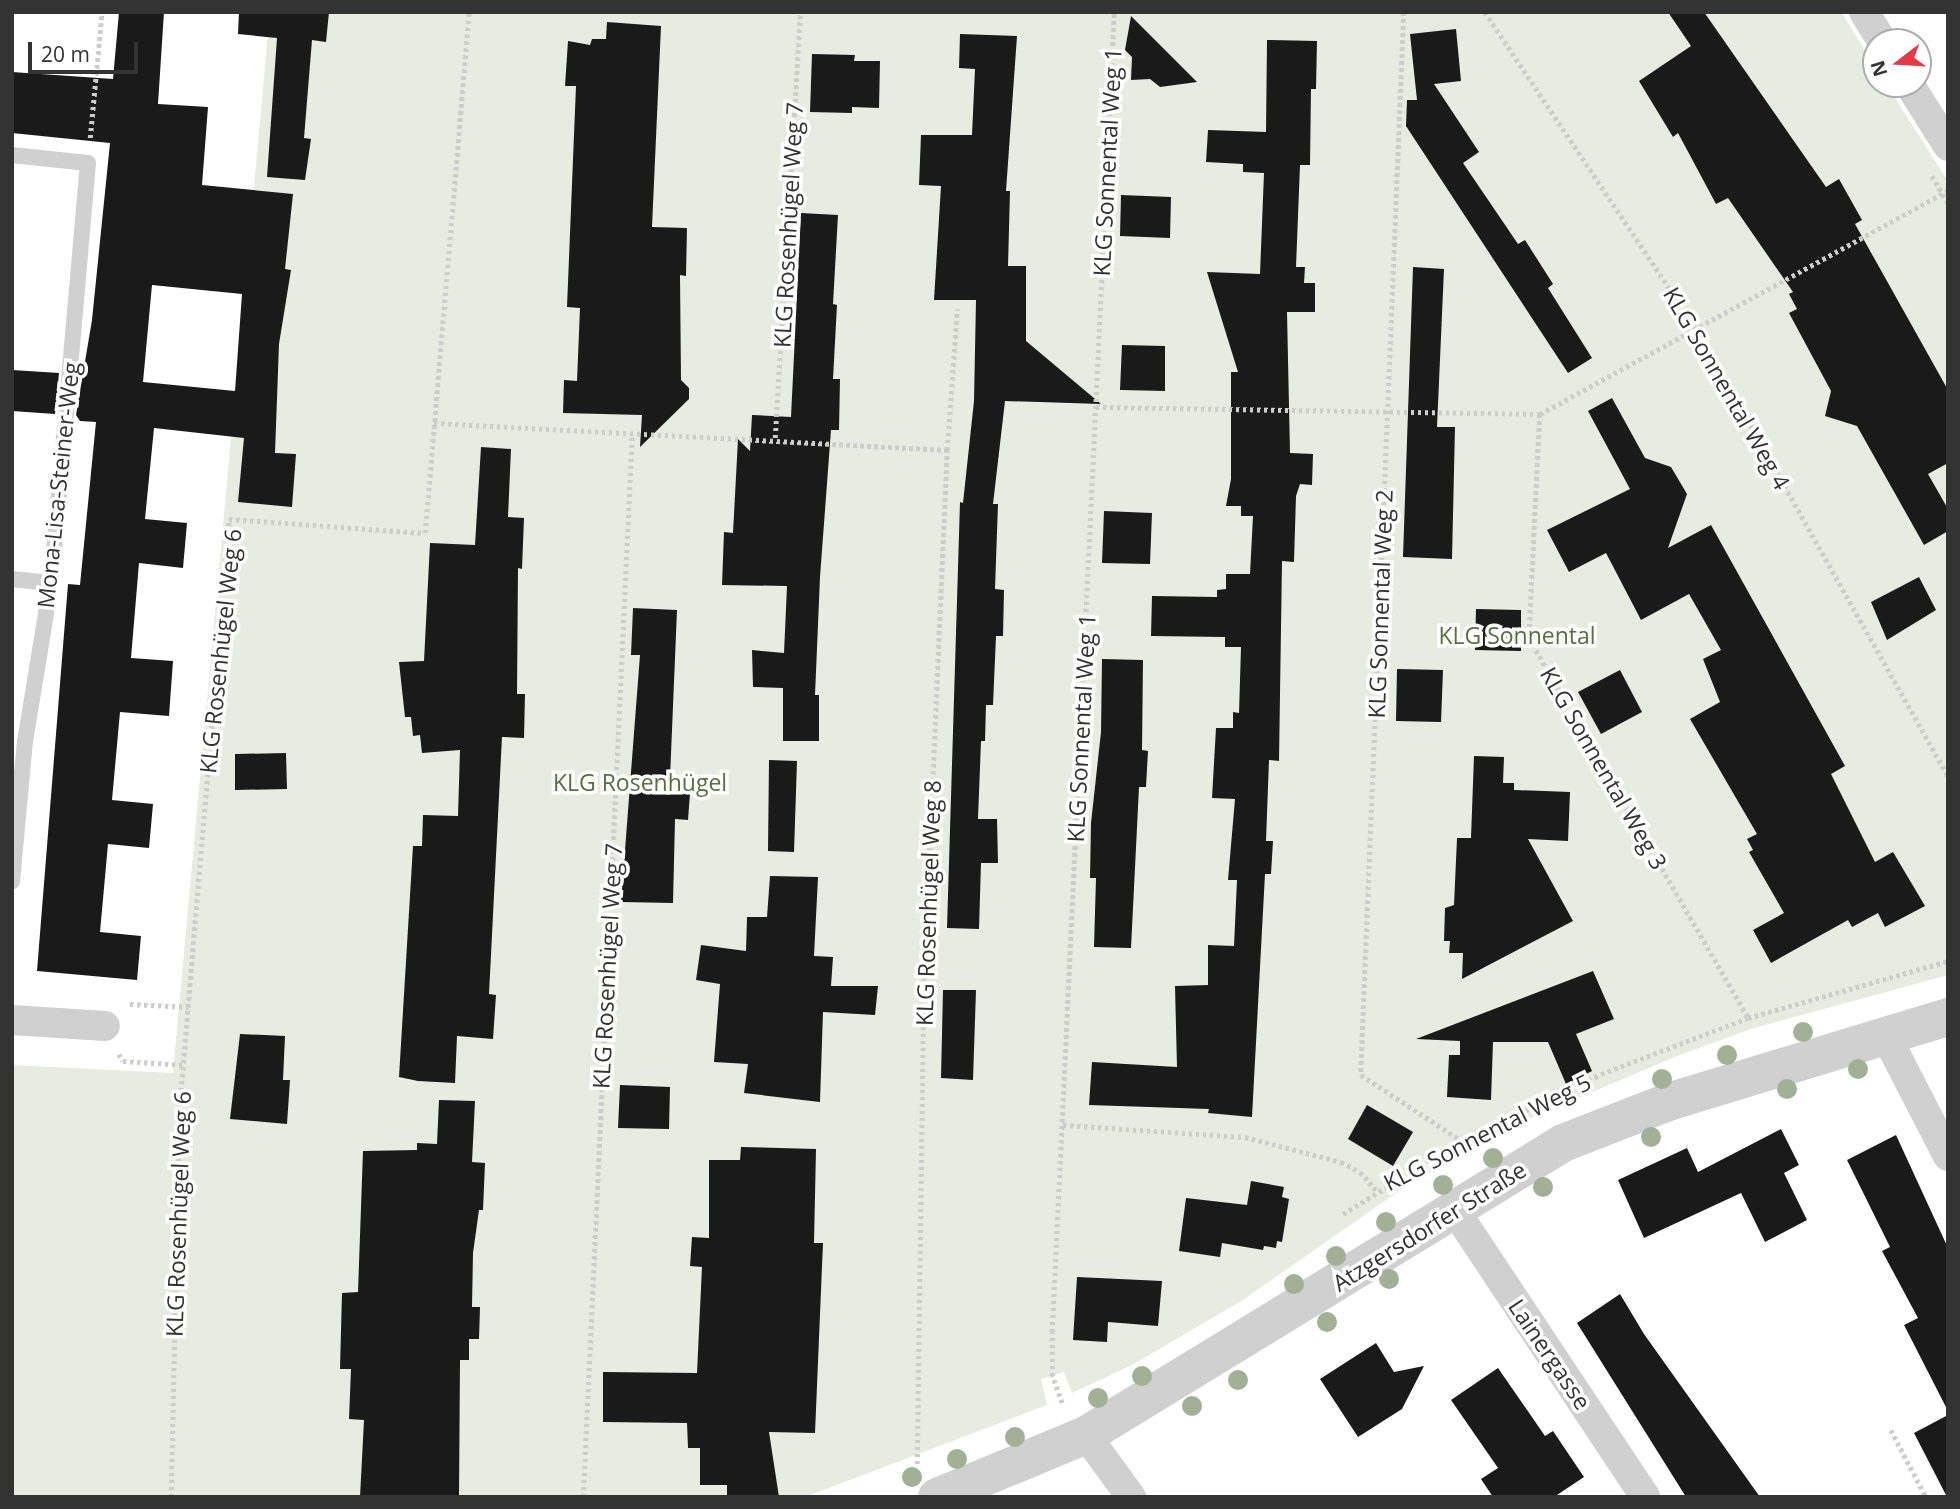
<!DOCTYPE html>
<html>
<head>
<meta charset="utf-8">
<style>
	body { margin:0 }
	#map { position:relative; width:1960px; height:1509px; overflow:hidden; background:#fff; font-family:"Open Sans",sans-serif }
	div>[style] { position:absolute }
	.green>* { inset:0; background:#e6ecdf }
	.building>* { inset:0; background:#1a1a1a }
	.path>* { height:4.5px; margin-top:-2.25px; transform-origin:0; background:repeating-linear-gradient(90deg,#cdcdcd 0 3.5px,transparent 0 7px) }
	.service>* { height:16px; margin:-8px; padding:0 8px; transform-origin:8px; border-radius:8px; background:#d0d0d0 }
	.minor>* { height:30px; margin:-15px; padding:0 15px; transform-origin:15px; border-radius:15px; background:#d0d0d0 }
	.tertiary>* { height:38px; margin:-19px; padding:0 19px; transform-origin:19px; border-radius:19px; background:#d0d0d0 }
	.trees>* { width:20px; height:20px; margin:-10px; border-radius:50%; background:#a2b095 }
	span { translate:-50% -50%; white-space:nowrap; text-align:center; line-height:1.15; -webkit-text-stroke:7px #fff; paint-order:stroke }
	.street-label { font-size:23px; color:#333 }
	.park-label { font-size:23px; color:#56703f }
	.frame { position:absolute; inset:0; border:14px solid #333; pointer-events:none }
	.north { position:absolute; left:1862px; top:28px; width:70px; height:70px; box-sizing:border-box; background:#fff; border:2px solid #adadad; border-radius:50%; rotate:253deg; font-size:19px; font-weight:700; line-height:28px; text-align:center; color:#333 }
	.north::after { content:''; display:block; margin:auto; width:24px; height:32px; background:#e63946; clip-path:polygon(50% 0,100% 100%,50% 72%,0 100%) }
	.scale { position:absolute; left:28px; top:42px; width:110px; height:32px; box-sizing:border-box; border:4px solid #333; border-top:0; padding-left:9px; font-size:21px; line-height:24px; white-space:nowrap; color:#333; -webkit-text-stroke:5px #fff; paint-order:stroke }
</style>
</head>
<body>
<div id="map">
	<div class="green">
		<i style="clip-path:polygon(270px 12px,1841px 12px,1876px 68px,1876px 84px,1886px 84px,1948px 181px,1948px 975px,1751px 1029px,1677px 1056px,1531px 1118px,1406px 1186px,1243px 1300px,1132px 1365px,1072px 1393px,1064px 1372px,1041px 1379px,1047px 1405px,805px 1497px,12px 1497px,12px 1065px,173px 1073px)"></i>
	</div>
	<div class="building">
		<i style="clip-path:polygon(evenodd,119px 12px,164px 12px,158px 104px,208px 107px,202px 185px,293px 194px,285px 269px,291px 270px,279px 344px,275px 453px,296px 454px,292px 507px,238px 502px,244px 438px,154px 428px,145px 519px,187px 523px,183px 568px,139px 563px,131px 658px,173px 661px,169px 716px,120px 712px,112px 800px,153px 804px,149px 848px,108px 844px,100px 932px,141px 936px,137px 980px,37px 971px,68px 584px,80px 585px,96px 422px,80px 421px,76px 415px,92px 320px,110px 143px,12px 133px,12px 72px,113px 79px,119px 12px,152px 285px,242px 294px,235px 391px,143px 382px,152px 285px)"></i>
		<i style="clip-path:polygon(239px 12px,329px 12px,326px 42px,312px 40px,304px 138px,311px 139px,305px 180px,267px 177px,277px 38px,238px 34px)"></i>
		<i style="clip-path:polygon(1668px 12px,1704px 12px,1826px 187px,1839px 179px,1862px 220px,1855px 224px,1948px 390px,1948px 463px,1928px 474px,1948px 509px,1948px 531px,1924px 545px,1857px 426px,1825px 416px,1831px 391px,1789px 313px,1797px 309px,1789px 294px,1793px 292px,1728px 198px,1716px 204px,1678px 133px,1673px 137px,1639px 81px,1691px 46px)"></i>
		<i style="clip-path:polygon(1131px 16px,1197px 82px,1160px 87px,1150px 79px,1131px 80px,1132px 57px,1125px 50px)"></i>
		<i style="clip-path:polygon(607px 22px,661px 26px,652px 227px,687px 228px,686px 276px,680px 275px,681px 380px,689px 388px,689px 399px,640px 447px,642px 415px,563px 413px,564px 380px,577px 381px,580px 308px,567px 307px,576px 86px,565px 86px,568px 41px,590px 45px,592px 39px,606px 39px)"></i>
		<i style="clip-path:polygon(1456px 29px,1461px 81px,1434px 84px,1479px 152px,1463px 163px,1518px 244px,1525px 240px,1553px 284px,1548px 288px,1592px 358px,1568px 373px,1406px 126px,1407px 100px,1417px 100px,1410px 34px)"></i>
		<i style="clip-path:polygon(960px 34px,1017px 36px,1006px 191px,1010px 191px,1008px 266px,1026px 266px,1026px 341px,1101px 404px,1005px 401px,993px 504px,998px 504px,995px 589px,1004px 590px,1003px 636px,996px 636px,993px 705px,986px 705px,985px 741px,981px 741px,978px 819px,997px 819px,998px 863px,981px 863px,979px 929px,947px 928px,960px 502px,963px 503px,974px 401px,976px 300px,934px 300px,941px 186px,919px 185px,921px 135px,972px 135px,975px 69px,959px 68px)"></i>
		<i style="clip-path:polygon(1267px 40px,1317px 41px,1316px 89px,1311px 89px,1310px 165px,1300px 165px,1296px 267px,1305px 267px,1304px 283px,1315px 283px,1315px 312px,1287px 312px,1290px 453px,1313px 454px,1312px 485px,1300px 484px,1296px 496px,1294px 562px,1282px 561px,1279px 761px,1269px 760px,1266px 841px,1273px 841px,1271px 874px,1265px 874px,1252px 1117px,1208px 1113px,1209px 1109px,1089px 1105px,1092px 1062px,1177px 1067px,1175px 986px,1208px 985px,1208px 945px,1234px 946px,1237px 880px,1228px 880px,1235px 799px,1212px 798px,1216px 728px,1233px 728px,1233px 712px,1239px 713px,1241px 647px,1225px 647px,1225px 637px,1151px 636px,1152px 596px,1217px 597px,1217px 590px,1226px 589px,1226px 574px,1250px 574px,1253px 516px,1241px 516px,1241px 506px,1226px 506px,1231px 479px,1231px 372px,1238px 372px,1207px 272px,1260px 274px,1264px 173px,1243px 172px,1243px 164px,1206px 162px,1208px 130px,1266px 132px)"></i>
		<i style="clip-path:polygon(812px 54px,855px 55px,854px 61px,880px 61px,879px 108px,852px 107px,852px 113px,810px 112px)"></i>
		<i style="clip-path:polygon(1121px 195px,1171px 197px,1170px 238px,1120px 236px)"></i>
		<i style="clip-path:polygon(801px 213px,838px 215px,833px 304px,837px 305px,833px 379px,840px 379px,839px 430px,831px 430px,820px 577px,815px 695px,819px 695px,819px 741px,783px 741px,783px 688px,753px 687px,752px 650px,784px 653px,787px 586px,722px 585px,724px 532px,733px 533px,738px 439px,750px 451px,752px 415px,791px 417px)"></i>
		<i style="clip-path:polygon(1413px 267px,1444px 269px,1437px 427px,1455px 427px,1452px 559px,1403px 557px)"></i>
		<i style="clip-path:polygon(1122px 345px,1165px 346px,1165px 391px,1120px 390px)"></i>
		<i style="clip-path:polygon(12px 370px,59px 373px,55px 414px,12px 411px)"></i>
		<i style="clip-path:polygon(1612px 398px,1645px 458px,1671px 467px,1687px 494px,1668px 548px,1711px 525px,1845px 766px,1831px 774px,1875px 862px,1893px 852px,1925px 906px,1885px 927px,1878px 913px,1852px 927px,1848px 920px,1771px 963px,1753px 930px,1784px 913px,1749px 852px,1753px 850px,1747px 839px,1757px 834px,1690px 719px,1720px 702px,1703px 659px,1721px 650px,1689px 594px,1641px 620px,1606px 553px,1569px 572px,1547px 530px,1630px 489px,1588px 411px)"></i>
		<i style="clip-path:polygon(481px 447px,511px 449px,508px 517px,524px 518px,522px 569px,518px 568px,517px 694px,525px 694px,524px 738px,502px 737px,489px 994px,496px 995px,493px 1039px,457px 1036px,455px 1083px,418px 1081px,399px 1077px,413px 846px,422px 846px,423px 815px,458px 816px,460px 750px,422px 753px,420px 735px,413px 736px,411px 717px,405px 717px,399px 662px,424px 661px,430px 543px,475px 545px)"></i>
		<i style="clip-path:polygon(1104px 511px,1152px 513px,1150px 564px,1102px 563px)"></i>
		<i style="clip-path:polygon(1919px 577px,1936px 610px,1887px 640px,1871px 602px)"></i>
		<i style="clip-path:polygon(633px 608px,677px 610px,670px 778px,691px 780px,688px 820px,675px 819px,673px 903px,621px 902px,640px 655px,631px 655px)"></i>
		<i style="clip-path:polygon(1476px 609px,1521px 610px,1521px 651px,1475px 650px)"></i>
		<i style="clip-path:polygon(1102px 659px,1143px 660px,1142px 750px,1148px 751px,1146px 787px,1139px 787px,1131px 948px,1094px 947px,1096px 878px,1090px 878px,1091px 823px,1101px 732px)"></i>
		<i style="clip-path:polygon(1397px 669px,1443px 670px,1441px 722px,1396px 721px)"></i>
		<i style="clip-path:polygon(1620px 670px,1642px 712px,1601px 734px,1578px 692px)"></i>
		<i style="clip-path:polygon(286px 753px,287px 789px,235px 790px,235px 754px)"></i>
		<i style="clip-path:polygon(1474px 756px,1504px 757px,1503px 783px,1514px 783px,1514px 790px,1570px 792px,1568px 841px,1528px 839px,1573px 921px,1462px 979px,1463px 953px,1449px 953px,1450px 941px,1444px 941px,1445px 908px,1454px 905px,1457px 838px,1471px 838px)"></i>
		<i style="clip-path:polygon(769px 760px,797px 761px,794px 852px,768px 851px)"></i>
		<i style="clip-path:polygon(770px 876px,818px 877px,814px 956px,833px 957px,831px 986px,878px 986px,875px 1015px,823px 1012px,820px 1102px,744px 1093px,748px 1064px,714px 1062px,720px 984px,696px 980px,701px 945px,746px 951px,747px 917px,767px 917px)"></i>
		<i style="clip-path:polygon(1593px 971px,1614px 1019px,1576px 1034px,1592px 1071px,1566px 1084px,1548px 1042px,1493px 1042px,1491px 1100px,1447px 1097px,1449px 1055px,1460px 1055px,1460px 1041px,1416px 1039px)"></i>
		<i style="clip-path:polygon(943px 990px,976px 990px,973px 1080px,941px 1078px)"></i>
		<i style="clip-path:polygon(240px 1034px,285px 1036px,283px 1080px,290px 1080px,287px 1124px,230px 1119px)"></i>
		<i style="clip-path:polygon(620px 1085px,670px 1087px,669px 1129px,618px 1128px)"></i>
		<i style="clip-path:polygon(439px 1100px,475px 1101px,472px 1162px,485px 1163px,483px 1210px,479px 1210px,473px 1253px,472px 1307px,480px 1307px,479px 1339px,469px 1339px,469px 1360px,460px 1360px,459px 1497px,360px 1497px,364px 1420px,349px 1419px,351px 1369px,340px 1369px,342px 1293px,358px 1292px,363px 1151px,417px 1150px,417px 1143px,437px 1144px)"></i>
		<i style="clip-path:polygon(1367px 1105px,1413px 1132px,1393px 1166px,1348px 1139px)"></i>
		<i style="clip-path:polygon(1781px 1129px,1799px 1165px,1784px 1173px,1807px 1220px,1765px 1242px,1741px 1193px,1644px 1238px,1618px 1180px,1687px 1148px,1698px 1172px)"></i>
		<i style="clip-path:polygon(1896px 1135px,1948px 1248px,1948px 1411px,1904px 1325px,1918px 1318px,1882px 1251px,1890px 1247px,1847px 1160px)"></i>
		<i style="clip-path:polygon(741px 1147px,816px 1149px,814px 1243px,823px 1243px,815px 1433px,769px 1432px,779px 1497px,727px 1497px,727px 1485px,700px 1485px,700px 1448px,688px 1448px,687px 1423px,603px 1422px,603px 1372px,697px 1373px,702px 1267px,690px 1266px,692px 1237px,709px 1238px,709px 1160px,740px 1160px)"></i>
		<i style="clip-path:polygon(1251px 1181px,1284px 1187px,1282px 1197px,1289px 1199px,1282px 1242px,1277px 1241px,1276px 1248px,1264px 1246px,1263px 1250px,1222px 1243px,1220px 1257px,1179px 1251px,1186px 1198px,1247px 1205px)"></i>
		<i style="clip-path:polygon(1077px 1277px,1162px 1281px,1158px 1326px,1108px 1322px,1107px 1342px,1073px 1340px)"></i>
		<i style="clip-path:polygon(1620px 1294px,1644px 1334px,1760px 1497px,1686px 1497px,1577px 1323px)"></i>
		<i style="clip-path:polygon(1376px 1343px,1394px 1372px,1424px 1366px,1402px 1409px,1358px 1437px,1320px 1379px)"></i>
		<i style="clip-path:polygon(1498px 1368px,1545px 1436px,1553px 1431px,1584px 1477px,1554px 1497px,1493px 1497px,1481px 1479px,1498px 1468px,1451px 1400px)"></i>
		<i style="clip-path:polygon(1948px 1415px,1948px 1497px,1947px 1497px,1914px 1433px)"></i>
	</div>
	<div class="path">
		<i style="left:1404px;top:12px;width:1064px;rotate:92.32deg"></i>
		<i style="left:1361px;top:1075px;width:121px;rotate:33.2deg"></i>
		<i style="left:1485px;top:12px;width:379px;rotate:56.3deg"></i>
		<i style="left:1695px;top:327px;width:515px;rotate:60.6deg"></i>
		<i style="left:90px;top:138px;width:127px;rotate:-84.6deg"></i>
		<i style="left:1932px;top:176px;width:31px;rotate:59deg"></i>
		<i style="left:1096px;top:407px;width:444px;rotate:0.9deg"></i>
		<i style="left:1540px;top:414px;width:465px;rotate:-28.7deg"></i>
		<i style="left:1540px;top:414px;width:224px;rotate:92.8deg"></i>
		<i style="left:1529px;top:638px;width:439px;rotate:60deg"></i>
		<i style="left:434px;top:423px;width:514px;rotate:3.01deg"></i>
		<i style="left:775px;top:438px;width:427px;rotate:-86.6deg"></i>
		<i style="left:130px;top:1004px;width:59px;rotate:2.9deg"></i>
		<i style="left:119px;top:1054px;width:8px;rotate:60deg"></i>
		<i style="left:123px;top:1061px;width:60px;rotate:3.8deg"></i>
		<i style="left:1063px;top:1125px;width:182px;rotate:3.8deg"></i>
		<i style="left:1245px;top:1137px;width:99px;rotate:14.6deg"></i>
		<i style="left:1341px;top:1162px;width:21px;rotate:28deg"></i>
		<i style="left:1360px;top:1172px;width:24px;rotate:48deg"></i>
		<i style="left:1343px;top:1214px;width:140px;rotate:-31.5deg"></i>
		<i style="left:1462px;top:1141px;width:154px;rotate:-25.7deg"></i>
		<i style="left:1601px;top:1074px;width:157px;rotate:-20.9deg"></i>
		<i style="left:1748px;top:1018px;width:208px;rotate:-15.9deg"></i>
		<i style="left:1062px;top:1403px;width:29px;rotate:-110deg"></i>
		<i style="left:1052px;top:1376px;width:44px;rotate:-90deg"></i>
		<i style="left:1052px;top:1332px;width:1321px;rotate:-87.31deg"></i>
		<i style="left:1891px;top:1430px;width:76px;rotate:62.4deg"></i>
		<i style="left:917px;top:1464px;width:487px;rotate:-89.2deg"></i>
		<i style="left:924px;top:977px;width:528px;rotate:-87.5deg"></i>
		<i style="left:947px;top:450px;width:141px;rotate:-85.9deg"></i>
		<i style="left:171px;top:1497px;width:385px;rotate:-88.8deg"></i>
		<i style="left:179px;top:1112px;width:595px;rotate:-85.18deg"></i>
		<i style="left:229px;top:519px;width:196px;rotate:4.1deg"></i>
		<i style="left:425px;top:533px;width:523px;rotate:-85.17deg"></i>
		<i style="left:583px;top:1497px;width:1064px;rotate:-87.36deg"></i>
	</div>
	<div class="service">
		<i style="left:12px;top:155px;width:76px;rotate:6deg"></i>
		<i style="left:88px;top:163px;width:422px;rotate:95deg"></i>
		<i style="left:51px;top:583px;width:160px;rotate:99.3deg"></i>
		<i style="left:25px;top:741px;width:141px;rotate:95.3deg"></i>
		<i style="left:12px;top:579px;width:39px;rotate:6deg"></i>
	</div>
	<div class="minor">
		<i style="left:1864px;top:12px;width:36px;rotate:58deg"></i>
		<i style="left:1909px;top:84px;width:73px;rotate:57.8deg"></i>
		<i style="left:12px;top:1020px;width:93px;rotate:3.7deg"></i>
		<i style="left:1886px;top:1036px;width:135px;rotate:62.7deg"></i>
		<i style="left:1456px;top:1212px;width:342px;rotate:56.4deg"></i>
		<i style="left:1086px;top:1435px;width:77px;rotate:54deg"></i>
	</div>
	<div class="tertiary">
		<i style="left:937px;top:1497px;width:161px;rotate:-22.6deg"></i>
		<i style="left:1086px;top:1435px;width:559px;rotate:-31.47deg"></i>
		<i style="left:1563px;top:1143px;width:113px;rotate:-21.3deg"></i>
		<i style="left:1668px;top:1102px;width:293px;rotate:-16.9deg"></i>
	</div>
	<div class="trees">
		<i style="left:1803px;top:1032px"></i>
		<i style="left:1727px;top:1055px"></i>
		<i style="left:1858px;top:1069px"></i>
		<i style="left:1662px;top:1079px"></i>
		<i style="left:1787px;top:1089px"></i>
		<i style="left:1651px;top:1137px"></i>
		<i style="left:1493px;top:1158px"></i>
		<i style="left:1443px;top:1185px"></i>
		<i style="left:1543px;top:1187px"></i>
		<i style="left:1386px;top:1222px"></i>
		<i style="left:1336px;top:1256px"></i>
		<i style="left:1389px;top:1279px"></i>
		<i style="left:1294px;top:1284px"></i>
		<i style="left:1327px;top:1322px"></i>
		<i style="left:1142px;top:1376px"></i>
		<i style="left:1238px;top:1380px"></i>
		<i style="left:1098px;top:1398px"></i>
		<i style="left:1192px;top:1406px"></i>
		<i style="left:1015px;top:1437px"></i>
		<i style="left:957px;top:1459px"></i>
		<i style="left:912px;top:1477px"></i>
	</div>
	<div class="street-label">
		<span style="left:1107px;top:162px;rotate:-87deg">KLG Sonnental Weg 1</span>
		<span style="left:788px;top:225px;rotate:-87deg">KLG Rosenhügel Weg 7</span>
		<span style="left:1727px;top:388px;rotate:60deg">KLG Sonnental Weg 4</span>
		<span style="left:58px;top:485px;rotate:-84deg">Mona-Lisa-Steiner-Weg</span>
		<span style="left:1380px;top:604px;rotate:-88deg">KLG Sonnental Weg 2</span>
		<span style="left:220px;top:651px;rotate:-84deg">KLG Rosenhügel Weg 6</span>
		<span style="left:1081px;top:728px;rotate:-87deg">KLG Sonnental Weg 1</span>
		<span style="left:1604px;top:768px;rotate:60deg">KLG Sonnental Weg 3</span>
		<span style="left:928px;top:903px;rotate:-88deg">KLG Rosenhügel Weg 8</span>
		<span style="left:607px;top:966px;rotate:-87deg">KLG Rosenhügel Weg 7</span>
		<span style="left:1487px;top:1132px;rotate:-27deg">KLG Sonnental Weg 5</span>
		<span style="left:178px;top:1214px;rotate:-88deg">KLG Rosenhügel Weg 6</span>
		<span style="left:1429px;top:1226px;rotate:-32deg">Atzgersdorfer Straße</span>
		<span style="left:1550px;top:1354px;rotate:56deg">Lainergasse</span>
	</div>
	<div class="park-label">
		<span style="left:1517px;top:635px">KLG Sonnental</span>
		<span style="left:640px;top:782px">KLG Rosenhügel</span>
	</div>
	<div class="frame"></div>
	<div class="north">N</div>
	<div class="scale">20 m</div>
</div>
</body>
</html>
